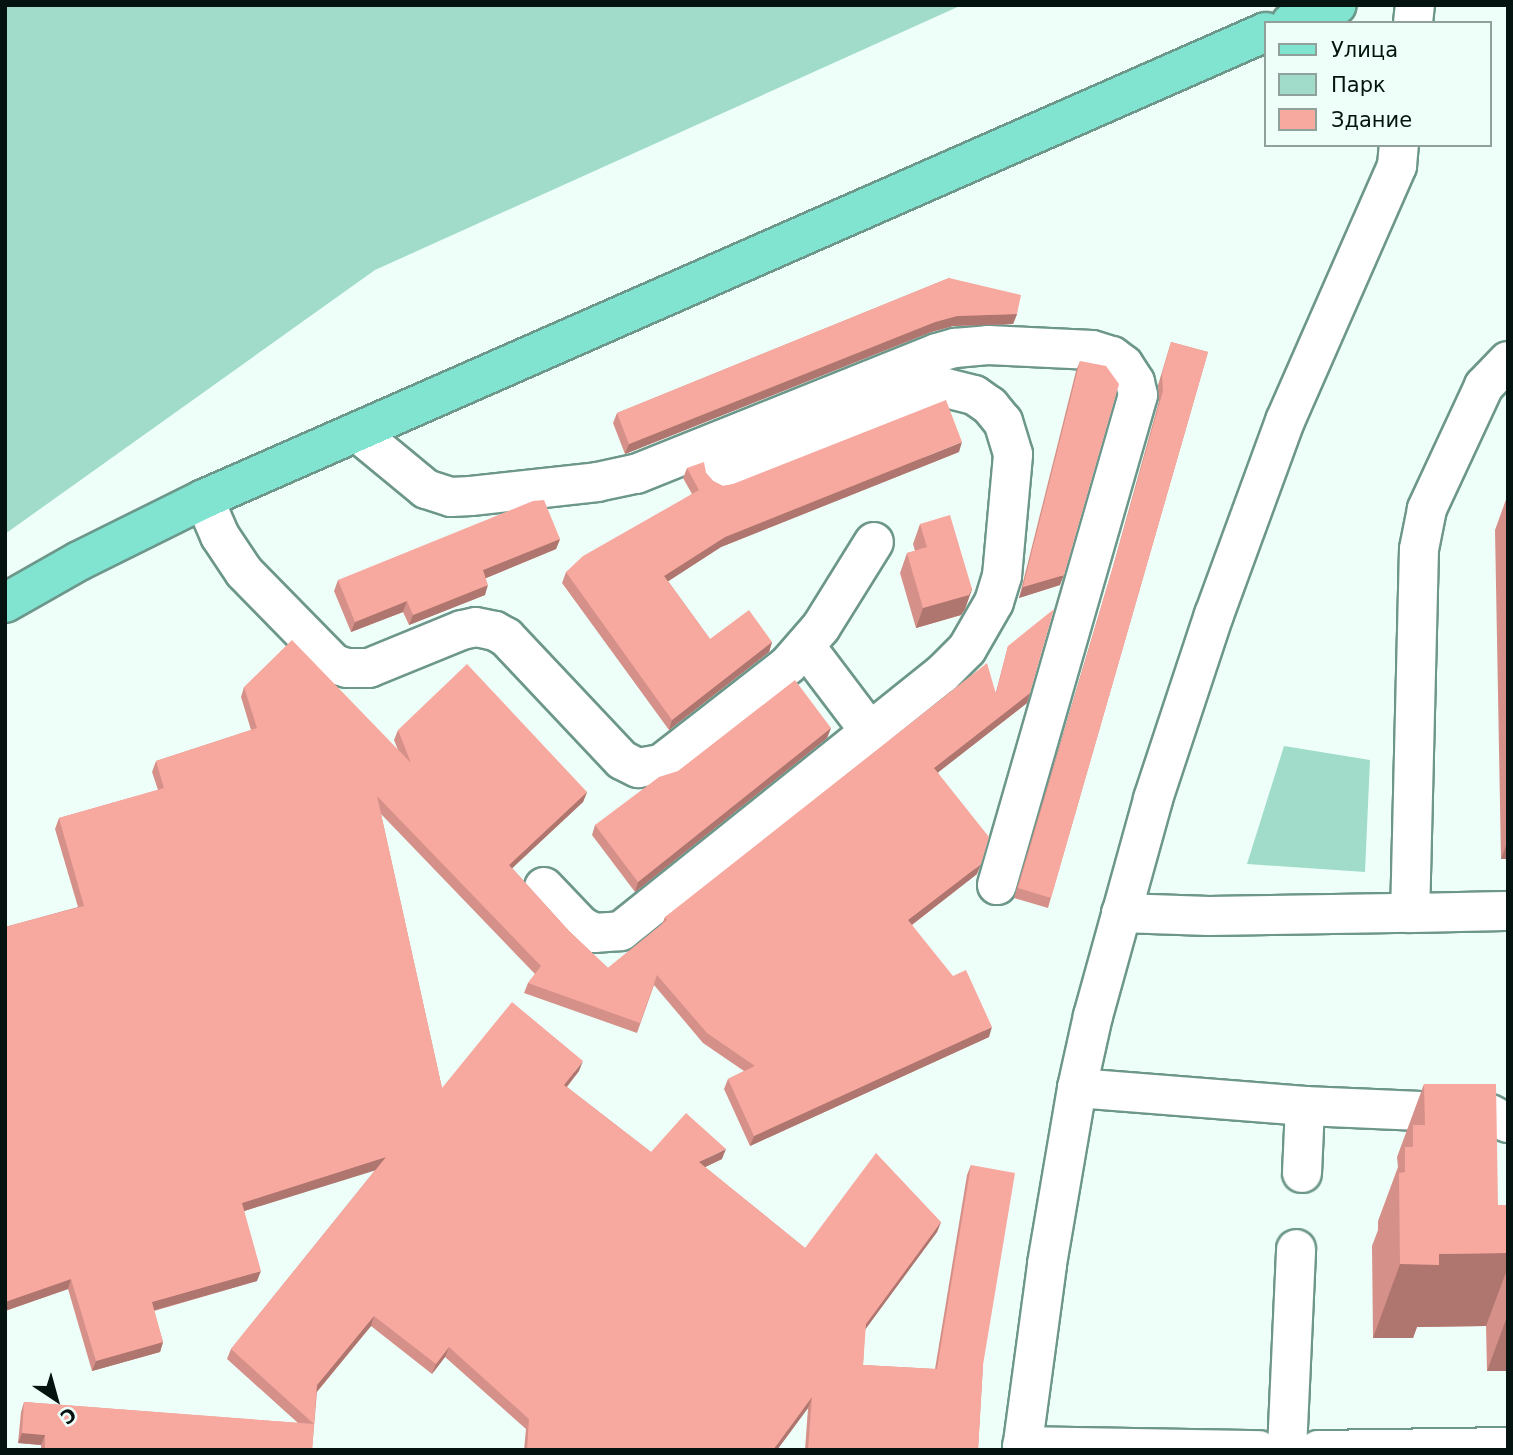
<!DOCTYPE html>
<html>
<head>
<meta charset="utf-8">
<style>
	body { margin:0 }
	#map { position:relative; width:1513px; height:1455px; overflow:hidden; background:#eefff9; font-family:"DejaVu Sans",sans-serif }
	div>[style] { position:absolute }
	.green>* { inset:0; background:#a1dccb }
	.roads { filter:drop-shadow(2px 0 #6d978b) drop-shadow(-2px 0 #6d978b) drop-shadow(0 2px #6d978b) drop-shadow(0 -2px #6d978b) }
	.minor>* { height:38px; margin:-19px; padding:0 19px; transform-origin:19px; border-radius:19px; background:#fff }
	.major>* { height:38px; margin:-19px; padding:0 19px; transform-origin:19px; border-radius:19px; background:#80e4d0 }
	.wall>* { inset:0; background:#d59189 }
	.shaded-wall>* { inset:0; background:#ae766f }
	.building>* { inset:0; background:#f8a99f }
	span { translate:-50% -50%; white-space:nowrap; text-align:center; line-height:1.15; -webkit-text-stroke:6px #eefff9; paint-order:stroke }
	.frame { position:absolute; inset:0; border:7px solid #04130f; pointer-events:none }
	.legend { position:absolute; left:1264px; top:21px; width:228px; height:126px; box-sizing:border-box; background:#eefff9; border:2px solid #90a19b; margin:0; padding:9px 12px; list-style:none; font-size:21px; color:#04130f }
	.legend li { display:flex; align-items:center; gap:14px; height:35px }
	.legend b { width:35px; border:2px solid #90a19b }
	.north { position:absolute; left:21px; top:1364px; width:70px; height:70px; -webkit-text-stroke:5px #eefff9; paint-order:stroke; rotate:144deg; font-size:19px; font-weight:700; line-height:28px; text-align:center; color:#04130f }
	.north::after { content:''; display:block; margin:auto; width:24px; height:32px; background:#04130f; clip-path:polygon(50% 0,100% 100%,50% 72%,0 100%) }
</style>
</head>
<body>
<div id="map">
	<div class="green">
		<i style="clip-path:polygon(5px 5px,962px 5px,375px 270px,5px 534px)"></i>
		<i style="clip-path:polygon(1284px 746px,1370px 760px,1365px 872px,1247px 864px)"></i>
	</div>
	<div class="roads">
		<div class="minor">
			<i style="left:1413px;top:23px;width:18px;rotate:-84deg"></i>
			<i style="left:1508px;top:361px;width:35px;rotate:134deg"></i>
			<i style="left:1484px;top:386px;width:136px;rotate:114.9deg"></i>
			<i style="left:1427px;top:509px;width:41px;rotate:101.3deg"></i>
			<i style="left:1419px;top:549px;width:364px;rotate:91.4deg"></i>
			<i style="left:1410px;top:913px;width:98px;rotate:-1.2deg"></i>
			<i style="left:357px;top:432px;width:89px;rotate:39.6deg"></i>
			<i style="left:426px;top:489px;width:26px;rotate:18deg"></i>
			<i style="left:451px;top:497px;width:20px;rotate:-3deg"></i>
			<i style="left:471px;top:496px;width:127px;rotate:-6.3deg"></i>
			<i style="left:597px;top:482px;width:40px;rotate:-12deg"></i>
			<i style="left:636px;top:474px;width:324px;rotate:-21.9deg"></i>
			<i style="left:937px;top:353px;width:19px;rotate:-16deg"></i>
			<i style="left:955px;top:348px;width:33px;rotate:-5deg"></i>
			<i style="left:988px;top:345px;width:104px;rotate:2.8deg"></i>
			<i style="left:1092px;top:350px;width:21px;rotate:17deg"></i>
			<i style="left:1112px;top:356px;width:15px;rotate:37deg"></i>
			<i style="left:1124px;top:365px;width:20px;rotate:57deg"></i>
			<i style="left:1135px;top:382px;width:13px;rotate:77deg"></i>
			<i style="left:1138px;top:395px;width:510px;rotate:106.05deg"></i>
			<i style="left:204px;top:499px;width:40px;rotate:66.6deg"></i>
			<i style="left:220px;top:536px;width:43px;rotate:56.3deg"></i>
			<i style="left:244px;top:572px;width:129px;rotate:45.6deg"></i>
			<i style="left:334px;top:664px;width:14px;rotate:17deg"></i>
			<i style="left:347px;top:668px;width:22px"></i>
			<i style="left:369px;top:668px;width:100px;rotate:-22.2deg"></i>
			<i style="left:462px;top:630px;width:14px;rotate:-12deg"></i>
			<i style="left:476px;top:627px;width:19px;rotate:12deg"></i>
			<i style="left:495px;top:631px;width:13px;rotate:29deg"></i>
			<i style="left:506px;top:637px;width:169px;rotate:46.7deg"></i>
			<i style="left:622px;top:760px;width:18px;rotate:27deg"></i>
			<i style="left:638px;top:768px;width:23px;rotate:-10deg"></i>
			<i style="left:661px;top:764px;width:161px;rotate:-37.9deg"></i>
			<i style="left:788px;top:665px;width:50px;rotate:-49deg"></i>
			<i style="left:821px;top:627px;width:100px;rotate:-58.1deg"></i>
			<i style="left:806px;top:647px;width:108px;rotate:52.9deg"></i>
			<i style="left:544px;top:887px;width:54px;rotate:46.5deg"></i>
			<i style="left:581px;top:926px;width:15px;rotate:28deg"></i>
			<i style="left:594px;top:933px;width:27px;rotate:-4deg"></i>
			<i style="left:621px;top:931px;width:411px;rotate:-38.7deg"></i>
			<i style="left:942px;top:674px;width:35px;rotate:-45deg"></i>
			<i style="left:967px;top:649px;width:54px;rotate:-60.1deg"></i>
			<i style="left:994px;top:602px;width:27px;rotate:-73deg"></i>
			<i style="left:1002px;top:576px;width:122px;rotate:-84.8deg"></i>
			<i style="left:1013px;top:454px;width:34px;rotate:-107deg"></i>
			<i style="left:1003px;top:422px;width:21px;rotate:-129deg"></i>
			<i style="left:990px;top:406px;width:19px;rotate:-145deg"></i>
			<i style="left:974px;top:395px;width:33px;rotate:-166deg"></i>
			<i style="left:942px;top:387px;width:237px;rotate:158.4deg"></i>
			<i style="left:1121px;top:913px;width:88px;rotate:2deg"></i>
			<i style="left:1209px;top:916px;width:201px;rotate:-0.9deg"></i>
			<i style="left:1077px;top:1088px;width:229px;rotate:4.5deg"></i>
			<i style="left:1305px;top:1106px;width:185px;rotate:2.5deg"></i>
			<i style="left:1490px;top:1114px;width:20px;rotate:27deg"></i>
			<i style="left:1302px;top:1173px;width:67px;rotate:-87.4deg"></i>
			<i style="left:1022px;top:1446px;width:237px;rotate:1deg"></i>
			<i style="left:1022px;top:1450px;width:188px;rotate:-82.3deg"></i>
			<i style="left:1047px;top:1264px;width:179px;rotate:-80.3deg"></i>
			<i style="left:1077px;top:1088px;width:74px;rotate:-77.5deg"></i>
			<i style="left:1093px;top:1016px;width:225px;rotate:-74.5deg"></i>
			<i style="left:1153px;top:799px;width:194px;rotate:-71.7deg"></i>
			<i style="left:1214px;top:615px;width:207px;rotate:-69.9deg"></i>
			<i style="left:1285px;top:421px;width:279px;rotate:-66.3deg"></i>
			<i style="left:1397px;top:166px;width:21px;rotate:-85deg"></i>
			<i style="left:1287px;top:1450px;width:201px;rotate:-87.4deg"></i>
			<i style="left:1318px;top:1450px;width:190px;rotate:-0.9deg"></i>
		</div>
		<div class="major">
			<i style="left:1291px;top:23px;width:49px;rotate:-21.4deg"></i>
			<i style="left:5px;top:603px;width:85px;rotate:-29.6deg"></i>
			<i style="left:79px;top:561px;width:140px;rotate:-26.4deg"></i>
			<i style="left:204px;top:499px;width:1160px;rotate:-23.74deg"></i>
		</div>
	</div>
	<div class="wall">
		<i style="clip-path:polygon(949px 278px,1017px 314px,1013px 324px,953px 326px,931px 332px,625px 454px,613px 423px,617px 413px)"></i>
		<i style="clip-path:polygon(1171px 342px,1208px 352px,1048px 908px,1014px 898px,1112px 570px,1159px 401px,1158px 385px)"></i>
		<i style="clip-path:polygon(1080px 361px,1060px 585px,1019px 598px,1076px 371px)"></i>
		<i style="clip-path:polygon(959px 452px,721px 547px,668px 581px,710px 639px,772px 642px,769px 652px,669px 730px,562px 583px,566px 572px,692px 494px,683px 478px,687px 468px,706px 473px,713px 481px,723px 486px)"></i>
		<i style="clip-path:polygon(1508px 494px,1508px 859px,1501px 859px,1495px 530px)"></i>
		<i style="clip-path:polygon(920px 524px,972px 589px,965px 609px,961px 615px,916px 628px,900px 573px,907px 553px,915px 551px,913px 544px)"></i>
		<i style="clip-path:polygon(560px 539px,556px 549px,486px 578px,485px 595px,409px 625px,403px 612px,351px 632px,334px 591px,338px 580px)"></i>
		<i style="clip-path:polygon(1008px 646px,1030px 693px,1027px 703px,938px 772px,977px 874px,912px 925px,989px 1037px,750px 1146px,724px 1089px,728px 1079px,744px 1071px,703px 1043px,654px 985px,637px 1033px,524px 993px,528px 983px,535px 974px,381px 814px,442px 1088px,579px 1071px,567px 1087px,651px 1152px,722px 1159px,705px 1167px,805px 1248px,941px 1222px,937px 1232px,865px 1329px,863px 1365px,935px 1369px,967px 1175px,971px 1165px,983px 1365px,978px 1450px,805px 1450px,808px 1408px,777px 1450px,524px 1450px,526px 1429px,445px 1357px,432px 1374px,371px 1326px,317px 1392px,312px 1450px,41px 1450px,41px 1445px,18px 1443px,21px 1412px,24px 1402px,298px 1423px,227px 1359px,231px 1349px,376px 1169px,244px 1211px,257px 1281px,154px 1311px,163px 1342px,160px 1352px,92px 1371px,68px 1289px,5px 1311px,5px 927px,78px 907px,55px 829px,59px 818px,158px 790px,152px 772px,156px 761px,251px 730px,241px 697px,244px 687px,398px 750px,394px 740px,398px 730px,587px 792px,583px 802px,512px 868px,569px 931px,608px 968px,662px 924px,665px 917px,996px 692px)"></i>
		<i style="clip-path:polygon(831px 728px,827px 738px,635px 892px,592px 835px,595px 825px)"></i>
		<i style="clip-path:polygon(1424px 1084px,1498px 1205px,1508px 1205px,1508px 1371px,1487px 1371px,1486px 1326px,1417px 1327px,1413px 1338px,1373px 1338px,1372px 1246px,1378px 1230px,1378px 1221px,1398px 1167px,1397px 1157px)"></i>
	</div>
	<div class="shaded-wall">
		<i style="clip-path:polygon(1017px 314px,1013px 324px,953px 326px,931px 332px,625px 454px,629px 444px,935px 322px,957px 316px)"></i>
		<i style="clip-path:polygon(962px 442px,959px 452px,721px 547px,661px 586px,664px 576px,725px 537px)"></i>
		<i style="clip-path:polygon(560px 539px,556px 549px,479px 581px,483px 570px)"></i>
		<i style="clip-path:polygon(1064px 575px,1060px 585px,1019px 598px,1023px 587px)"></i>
		<i style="clip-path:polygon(488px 585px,485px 595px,409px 625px,413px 615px)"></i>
		<i style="clip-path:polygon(972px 589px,965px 609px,961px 615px,916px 628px,923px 608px)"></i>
		<i style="clip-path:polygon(407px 601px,403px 612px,351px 632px,355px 622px)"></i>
		<i style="clip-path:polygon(772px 642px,769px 652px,669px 730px,672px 720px)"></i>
		<i style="clip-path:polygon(1030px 693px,1027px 703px,931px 778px,934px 768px)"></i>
		<i style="clip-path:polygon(831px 728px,827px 738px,635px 892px,638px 882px)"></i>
		<i style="clip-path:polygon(587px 792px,583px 802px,505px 875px,509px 865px)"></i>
		<i style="clip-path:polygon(1508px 840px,1508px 859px,1501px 859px)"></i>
		<i style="clip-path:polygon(981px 864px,977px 874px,905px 930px,908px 920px)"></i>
		<i style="clip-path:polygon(992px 1027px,989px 1037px,750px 1146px,754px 1136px)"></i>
		<i style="clip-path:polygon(583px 1061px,579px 1071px,560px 1095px,564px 1085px)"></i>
		<i style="clip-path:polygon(726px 1149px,722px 1159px,695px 1172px,699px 1162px)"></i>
		<i style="clip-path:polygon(386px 1157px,383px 1168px,238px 1213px,242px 1203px)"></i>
		<i style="clip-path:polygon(941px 1222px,937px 1232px,862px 1334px,866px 1324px)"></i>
		<i style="clip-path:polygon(1508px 1253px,1508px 1267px,1486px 1326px,1417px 1327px,1413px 1338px,1373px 1338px,1400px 1264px,1439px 1254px)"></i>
		<i style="clip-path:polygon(261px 1271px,257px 1281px,148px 1312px,152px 1302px)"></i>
		<i style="clip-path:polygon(71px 1279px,68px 1289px,5px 1311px,5px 1302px)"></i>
		<i style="clip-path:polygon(1508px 1314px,1508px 1371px,1487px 1371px)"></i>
		<i style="clip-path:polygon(374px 1316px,371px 1326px,314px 1395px,317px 1385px)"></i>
		<i style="clip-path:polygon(163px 1342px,160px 1352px,92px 1371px,96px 1361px)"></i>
		<i style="clip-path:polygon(449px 1347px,445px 1357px,432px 1374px,436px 1364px)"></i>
		<i style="clip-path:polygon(812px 1397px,808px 1408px,777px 1450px,773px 1450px)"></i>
		<i style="clip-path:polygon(22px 1433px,45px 1435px,41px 1445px,18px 1443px)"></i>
	</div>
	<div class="building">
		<i style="clip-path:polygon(949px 278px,1021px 295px,1017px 314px,957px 316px,935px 322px,629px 444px,617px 413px)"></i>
		<i style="clip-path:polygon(1171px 342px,1208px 352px,1051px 898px,1018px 888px,1115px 560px,1163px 391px,1162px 374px)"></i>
		<i style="clip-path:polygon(1080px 361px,1106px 366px,1119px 384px,1064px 575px,1023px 587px)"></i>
		<i style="clip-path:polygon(946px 400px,962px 442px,725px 537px,664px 576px,710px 639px,749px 610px,772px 642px,672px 720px,566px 572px,583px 556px,699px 490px,687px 468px,704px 462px,706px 473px,713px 481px,723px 486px,733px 484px)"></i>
		<i style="clip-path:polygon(544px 500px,560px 539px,483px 570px,488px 585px,413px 615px,407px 601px,355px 622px,338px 580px,533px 501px)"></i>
		<i style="clip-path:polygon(950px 515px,972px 589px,969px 595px,923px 608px,907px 553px,927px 547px,920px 524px)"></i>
		<i style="clip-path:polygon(1054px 609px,1030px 693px,934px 768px,989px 837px,981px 864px,908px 920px,953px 976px,966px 970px,992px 1027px,754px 1136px,728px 1079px,755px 1066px,707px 1033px,657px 975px,640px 1023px,528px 983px,541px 966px,377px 796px,442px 1088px,512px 1002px,583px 1061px,564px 1085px,651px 1152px,686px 1113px,726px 1149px,699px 1162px,805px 1248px,876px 1153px,941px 1222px,866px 1324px,863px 1365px,937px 1369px,971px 1165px,1015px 1173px,983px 1365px,978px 1450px,808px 1450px,812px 1397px,773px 1450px,527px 1450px,529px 1419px,449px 1347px,436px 1364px,374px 1316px,317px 1385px,314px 1424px,231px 1349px,386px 1157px,242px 1203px,261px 1271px,152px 1302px,163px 1342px,96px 1361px,71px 1279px,5px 1302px,5px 927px,84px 906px,59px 818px,164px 788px,156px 761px,257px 728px,244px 687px,292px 640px,411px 763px,398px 730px,467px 664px,587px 792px,509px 865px,569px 931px,608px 968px,667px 920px,665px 917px,987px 663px,996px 694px,1008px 646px)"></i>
		<i style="clip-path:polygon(795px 680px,831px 728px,638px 882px,595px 825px,659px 777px,678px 771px)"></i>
		<i style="clip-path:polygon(1424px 1084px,1496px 1084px,1498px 1205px,1508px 1205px,1508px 1253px,1439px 1254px,1439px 1265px,1400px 1264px,1399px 1173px,1405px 1172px,1405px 1147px,1413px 1147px,1413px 1125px,1425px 1125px)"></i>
		<i style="clip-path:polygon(24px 1402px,314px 1424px,312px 1450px,45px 1450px,45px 1435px,22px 1433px)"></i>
	</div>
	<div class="frame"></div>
	<ul class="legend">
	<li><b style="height:9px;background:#80e4d0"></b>Улица</li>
	<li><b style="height:19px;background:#a1dccb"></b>Парк</li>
	<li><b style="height:19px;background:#f8a99f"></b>Здание</li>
	</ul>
	<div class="north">С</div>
</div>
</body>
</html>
